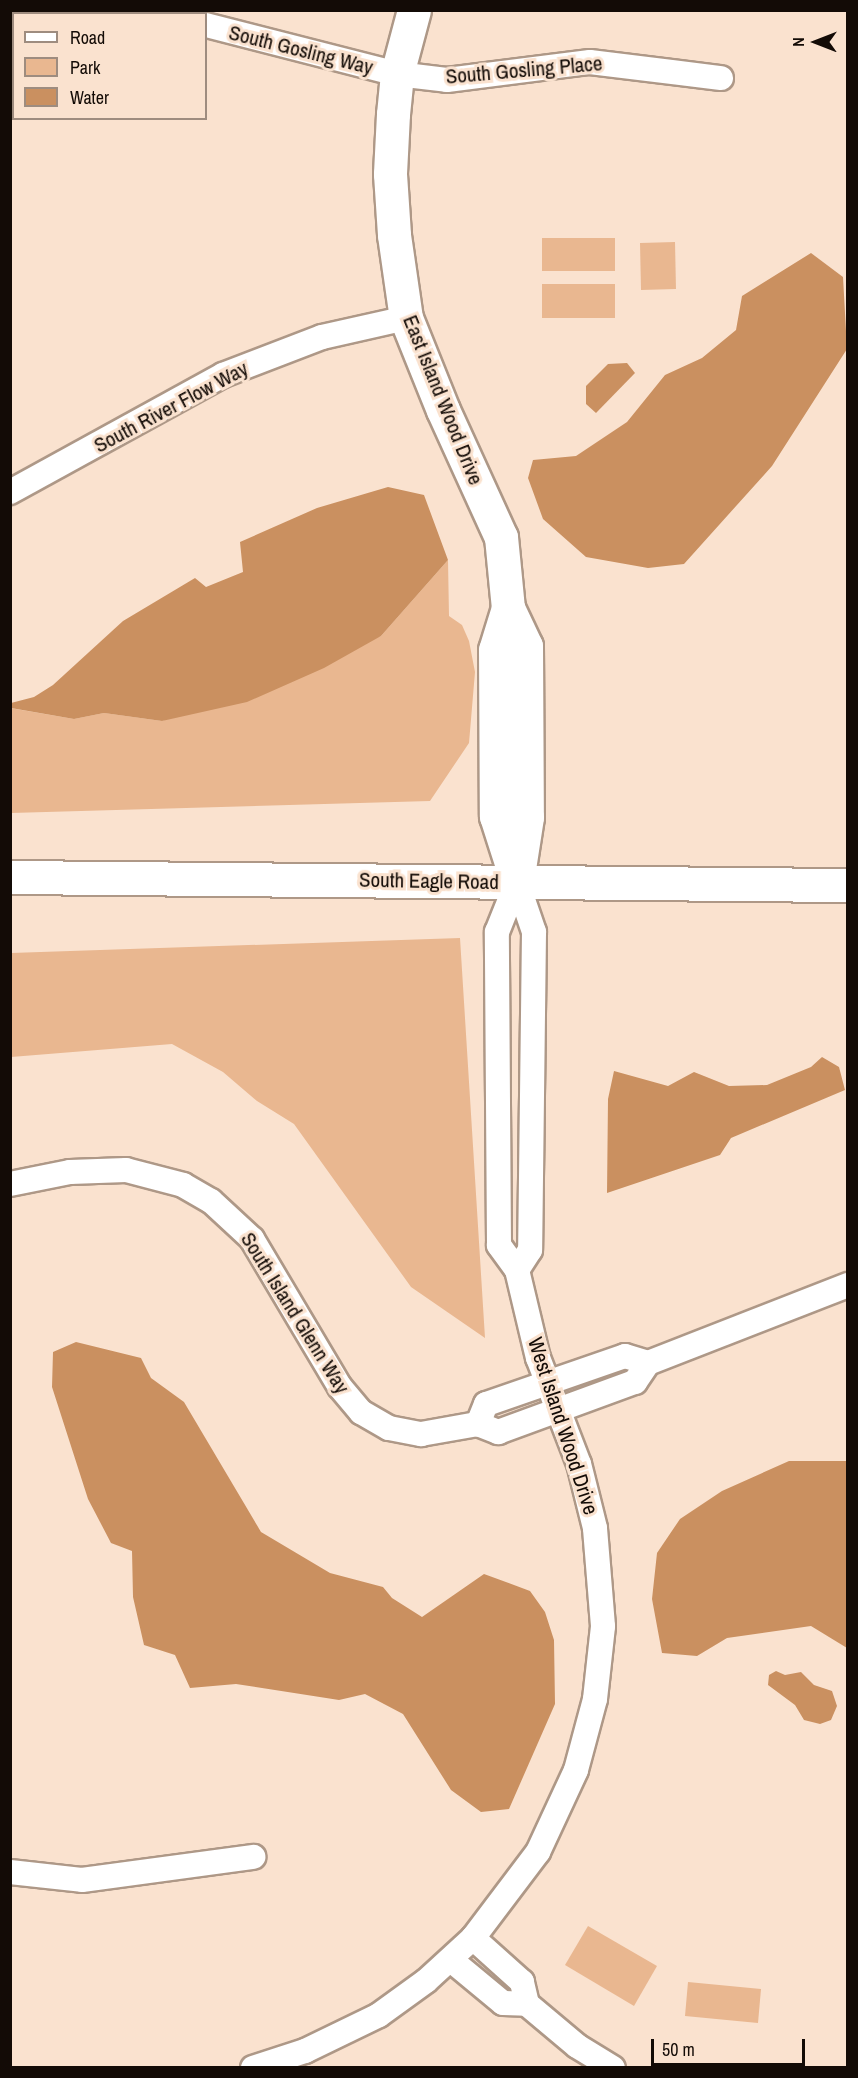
<!DOCTYPE html>
<html>
<head>
<meta charset="utf-8">
<style>
	body { margin:0 }
	#map { position:relative; width:858px; height:2078px; overflow:hidden; background:#fae2cf; font-family:"Archivo Narrow",sans-serif }
	div>[style] { position:absolute }
	.green>* { inset:0; background:#e9b790 }
	.water>* { inset:0; background:#ca9060 }
	.roads { filter:drop-shadow(2px 0 #ae9887) drop-shadow(-2px 0 #ae9887) drop-shadow(0 2px #ae9887) drop-shadow(0 -2px #ae9887) }
	.street>* { height:24px; margin:-12px; padding:0 12px; transform-origin:12px; border-radius:12px; background:#fff }
	.secondary>* { height:33px; margin:-16.5px; padding:0 16.5px; transform-origin:16.5px; border-radius:16.5px; background:#fff }
	.highway>* { height:33px; margin:-16.5px; padding:0 16.5px; transform-origin:16.5px; border-radius:16.5px; background:#fff }
	span { translate:-50% -50%; white-space:nowrap; text-align:center; line-height:1.15; -webkit-text-stroke:6px #fae2cf; paint-order:stroke }
	.street-label { font-size:21px; color:#130b06 }
	.frame { position:absolute; inset:0; border:12px solid #130b06; pointer-events:none }
	.legend { position:absolute; left:12px; top:12px; width:195px; height:108px; box-sizing:border-box; background:#fae2cf; border:2px solid #9e8c7f; margin:0; padding:8px 10px; list-style:none; font-size:18px; color:#130b06 }
	.legend li { display:flex; align-items:center; gap:12px; height:30px }
	.legend b { width:30px; border:2px solid #9e8c7f }
	.north { position:absolute; left:786px; top:12px; width:60px; height:60px; -webkit-text-stroke:4px #fae2cf; paint-order:stroke; rotate:270deg; font-size:16px; font-weight:700; line-height:24px; text-align:center; color:#130b06 }
	.north::after { content:''; display:block; margin:auto; width:21px; height:27px; background:#130b06; clip-path:polygon(50% 0,100% 100%,50% 72%,0 100%) }
	.scale { position:absolute; left:651px; top:2039px; width:154px; height:27px; box-sizing:border-box; border:3px solid #130b06; border-top:0; padding-left:8px; font-size:18px; line-height:21px; white-space:nowrap; color:#130b06; -webkit-text-stroke:4px #fae2cf; paint-order:stroke }
</style>
</head>
<body>
<div id="map">
	<div class="green">
		<i style="clip-path:polygon(542px 238px,615px 238px,615px 271px,542px 271px)"></i>
		<i style="clip-path:polygon(675px 242px,676px 289px,641px 290px,640px 243px)"></i>
		<i style="clip-path:polygon(542px 284px,615px 284px,615px 318px,542px 318px)"></i>
		<i style="clip-path:polygon(448px 560px,449px 616px,462px 625px,469px 641px,475px 672px,469px 743px,430px 801px,11px 813px,10px 708px,74px 719px,104px 713px,162px 721px,381px 636px)"></i>
		<i style="clip-path:polygon(460px 938px,485px 1338px,411px 1287px,294px 1124px,257px 1101px,223px 1072px,172px 1044px,11px 1057px,11px 953px)"></i>
		<i style="clip-path:polygon(588px 1926px,657px 1966px,634px 2006px,565px 1965px)"></i>
		<i style="clip-path:polygon(688px 1982px,761px 1989px,758px 2023px,685px 2016px)"></i>
	</div>
	<div class="water">
		<i style="clip-path:polygon(811px 253px,843px 277px,847px 349px,772px 466px,684px 564px,648px 568px,586px 557px,543px 519px,528px 478px,533px 460px,576px 456px,627px 422px,665px 375px,702px 358px,736px 330px,742px 296px)"></i>
		<i style="clip-path:polygon(627px 363px,635px 373px,596px 413px,586px 404px,586px 386px,608px 364px)"></i>
		<i style="clip-path:polygon(388px 487px,424px 495px,448px 560px,381px 636px,324px 668px,247px 702px,162px 721px,104px 713px,74px 719px,11px 708px,11px 703px,34px 697px,53px 685px,123px 621px,195px 578px,206px 587px,243px 572px,240px 542px,317px 508px)"></i>
		<i style="clip-path:polygon(822px 1057px,839px 1067px,845px 1090px,731px 1138px,720px 1155px,607px 1193px,608px 1099px,614px 1071px,668px 1086px,694px 1072px,729px 1086px,767px 1085px,811px 1067px)"></i>
		<i style="clip-path:polygon(76px 1342px,141px 1358px,151px 1378px,184px 1402px,261px 1532px,330px 1573px,383px 1587px,392px 1598px,422px 1617px,484px 1574px,530px 1591px,545px 1612px,554px 1640px,555px 1704px,509px 1809px,481px 1812px,451px 1790px,403px 1714px,365px 1694px,339px 1700px,236px 1684px,190px 1688px,175px 1655px,144px 1645px,133px 1597px,132px 1551px,111px 1543px,88px 1499px,52px 1387px,53px 1352px)"></i>
		<i style="clip-path:polygon(789px 1461px,847px 1461px,847px 1648px,811px 1626px,727px 1638px,697px 1656px,662px 1653px,652px 1599px,657px 1553px,680px 1519px,722px 1491px)"></i>
		<i style="clip-path:polygon(776px 1671px,785px 1675px,801px 1672px,814px 1685px,832px 1691px,837px 1706px,831px 1720px,820px 1724px,804px 1720px,795px 1705px,768px 1685px,769px 1675px)"></i>
	</div>
	<div class="roads">
		<div class="street">
			<i style="left:180px;top:10px;width:6px;rotate:39deg"></i>
			<i style="left:206px;top:25px;width:197px;rotate:14.4deg"></i>
			<i style="left:397px;top:74px;width:50px;rotate:6.8deg"></i>
			<i style="left:447px;top:80px;width:144px;rotate:-7.2deg"></i>
			<i style="left:590px;top:62px;width:132px;rotate:7deg"></i>
			<i style="left:10px;top:492px;width:243px;rotate:-28.8deg"></i>
			<i style="left:223px;top:375px;width:106px;rotate:-21deg"></i>
			<i style="left:322px;top:337px;width:86px;rotate:-12.7deg"></i>
			<i style="left:517px;top:882px;width:53px;rotate:71.2deg"></i>
			<i style="left:534px;top:932px;width:318px;rotate:90.7deg"></i>
			<i style="left:530px;top:1250px;width:24px;rotate:123deg"></i>
			<i style="left:10px;top:1184px;width:61px;rotate:-11.3deg"></i>
			<i style="left:70px;top:1172px;width:56px;rotate:-2deg"></i>
			<i style="left:126px;top:1170px;width:59px;rotate:14.7deg"></i>
			<i style="left:183px;top:1185px;width:32px;rotate:30deg"></i>
			<i style="left:211px;top:1201px;width:56px;rotate:42.8deg"></i>
			<i style="left:252px;top:1239px;width:172px;rotate:59.3deg"></i>
			<i style="left:340px;top:1387px;width:33px;rotate:50deg"></i>
			<i style="left:361px;top:1412px;width:32px;rotate:30deg"></i>
			<i style="left:389px;top:1428px;width:33px;rotate:11deg"></i>
			<i style="left:421px;top:1434px;width:58px;rotate:-10deg"></i>
			<i style="left:478px;top:1424px;width:22px;rotate:22deg"></i>
			<i style="left:498px;top:1432px;width:146px;rotate:-20.1deg"></i>
			<i style="left:635px;top:1382px;width:23px;rotate:-56deg"></i>
			<i style="left:648px;top:1363px;width:24px;rotate:-163deg"></i>
			<i style="left:625px;top:1356px;width:147px;rotate:160.9deg"></i>
			<i style="left:486px;top:1404px;width:22px;rotate:112deg"></i>
			<i style="left:648px;top:1363px;width:215px;rotate:-21.3deg"></i>
			<i style="left:10px;top:1872px;width:72px;rotate:6.3deg"></i>
			<i style="left:82px;top:1880px;width:173px;rotate:-7.7deg"></i>
			<i style="left:451px;top:1960px;width:67px;rotate:39.6deg"></i>
			<i style="left:503px;top:2003px;width:24px;rotate:2deg"></i>
			<i style="left:527px;top:2004px;width:23px;rotate:-103deg"></i>
			<i style="left:522px;top:1982px;width:66px;rotate:-138.1deg"></i>
			<i style="left:527px;top:2004px;width:65px;rotate:40deg"></i>
			<i style="left:577px;top:2046px;width:42px;rotate:31.4deg"></i>
			<i style="left:253px;top:2068px;width:55px;rotate:-18.1deg"></i>
			<i style="left:305px;top:2051px;width:82px;rotate:-25.9deg"></i>
			<i style="left:379px;top:2015px;width:58px;rotate:-35.9deg"></i>
			<i style="left:426px;top:1981px;width:64px;rotate:-42.5deg"></i>
			<i style="left:473px;top:1938px;width:108px;rotate:-52.9deg"></i>
			<i style="left:538px;top:1852px;width:90px;rotate:-65.1deg"></i>
			<i style="left:576px;top:1770px;width:73px;rotate:-75deg"></i>
			<i style="left:595px;top:1699px;width:73px;rotate:-83.7deg"></i>
			<i style="left:603px;top:1626px;width:98px;rotate:-94.7deg"></i>
			<i style="left:595px;top:1528px;width:66px;rotate:-104deg"></i>
			<i style="left:579px;top:1464px;width:114px;rotate:-111.1deg"></i>
			<i style="left:538px;top:1358px;width:90px;rotate:-103.4deg"></i>
			<i style="left:517px;top:1270px;width:31px;rotate:-126deg"></i>
			<i style="left:499px;top:1245px;width:313px;rotate:-90.4deg"></i>
			<i style="left:497px;top:932px;width:54px;rotate:-68.2deg"></i>
		</div>
		<div class="secondary">
			<i style="left:414px;top:10px;width:66px;rotate:104.9deg"></i>
			<i style="left:397px;top:74px;width:40px;rotate:95.7deg"></i>
			<i style="left:393px;top:114px;width:60px;rotate:92.9deg"></i>
			<i style="left:390px;top:174px;width:61px;rotate:86.2deg"></i>
			<i style="left:394px;top:235px;width:84px;rotate:81.8deg"></i>
			<i style="left:406px;top:318px;width:99px;rotate:68.1deg"></i>
			<i style="left:443px;top:410px;width:140px;rotate:65.5deg"></i>
			<i style="left:501px;top:537px;width:71px;rotate:84.4deg"></i>
			<i style="left:508px;top:608px;width:44px;rotate:107.2deg"></i>
			<i style="left:495px;top:650px;width:166px;rotate:89.7deg"></i>
			<i style="left:496px;top:816px;width:69px;rotate:72.3deg"></i>
			<i style="left:508px;top:608px;width:42px;rotate:64.7deg"></i>
			<i style="left:526px;top:646px;width:171px;rotate:89.7deg"></i>
			<i style="left:527px;top:817px;width:59px;rotate:98.8deg"></i>
		</div>
		<div class="highway">
			<i style="left:10px;top:877px;width:838px;rotate:0.55deg"></i>
		</div>
	</div>
	<div class="street-label">
		<span style="left:301px;top:50px;rotate:14deg">South Gosling Way</span>
		<span style="left:524px;top:70px;rotate:-5deg">South Gosling Place</span>
		<span style="left:443px;top:400px;rotate:68deg">East Island Wood Drive</span>
		<span style="left:171px;top:407px;rotate:-28deg">South River Flow Way</span>
		<span style="left:429px;top:881px;rotate:1deg">South Eagle Road</span>
		<span style="left:295px;top:1313px;rotate:58deg">South Island Glenn Way</span>
		<span style="left:563px;top:1426px;rotate:72deg">West Island Wood Drive</span>
	</div>
	<div class="frame"></div>
	<ul class="legend">
	<li><b style="height:8px;background:#fff"></b>Road</li>
	<li><b style="height:16px;background:#e9b790"></b>Park</li>
	<li><b style="height:16px;background:#ca9060"></b>Water</li>
	</ul>
	<div class="north">N</div>
	<div class="scale">50 m</div>
</div>
</body>
</html>
